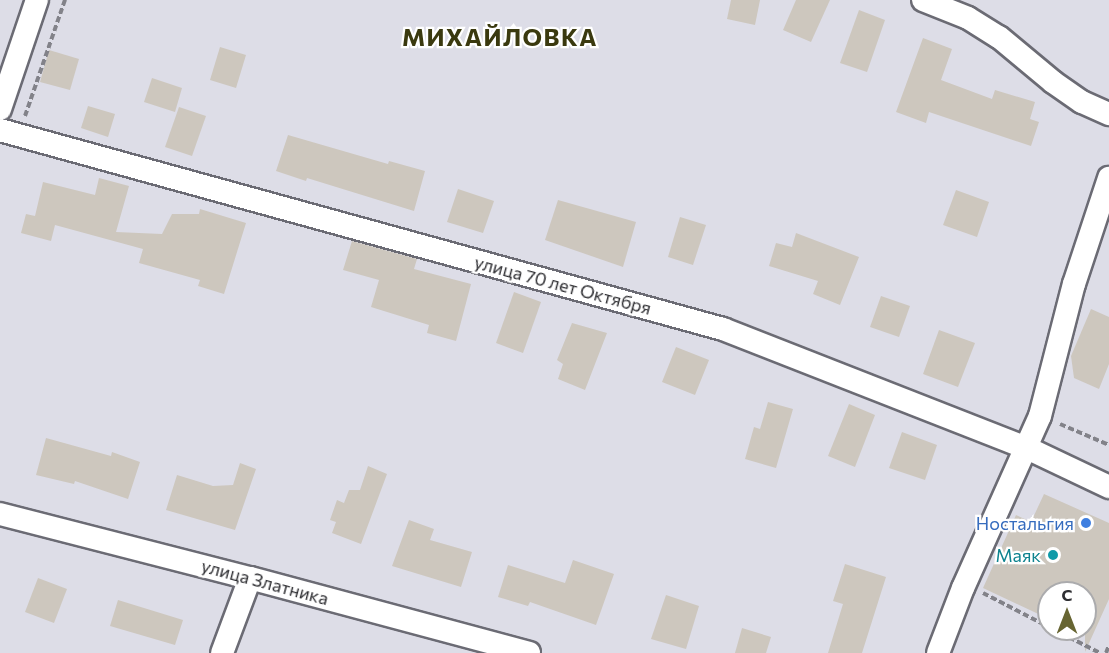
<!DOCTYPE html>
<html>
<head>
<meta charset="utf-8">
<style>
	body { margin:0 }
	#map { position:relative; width:1109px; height:653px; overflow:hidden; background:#dddde7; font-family:Commissioner,sans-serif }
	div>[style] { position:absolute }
	.building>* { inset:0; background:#cdc7be }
	.path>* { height:4px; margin-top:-2px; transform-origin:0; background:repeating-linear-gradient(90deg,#828289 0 6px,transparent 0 9px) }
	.roads { filter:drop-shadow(2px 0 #6b6b74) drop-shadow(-2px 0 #6b6b74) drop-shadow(0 2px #6b6b74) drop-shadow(0 -2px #6b6b74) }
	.street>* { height:22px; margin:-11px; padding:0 11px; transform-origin:11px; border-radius:11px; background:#fff }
	.dots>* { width:16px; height:16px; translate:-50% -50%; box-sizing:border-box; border:3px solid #fff; border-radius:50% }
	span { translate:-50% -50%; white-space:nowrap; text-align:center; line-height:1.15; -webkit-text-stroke:4.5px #fff; paint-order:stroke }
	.street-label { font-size:18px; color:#2e2e32 }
	.shop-label { font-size:18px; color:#366cbe }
	.right { translate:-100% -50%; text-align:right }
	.culture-label { font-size:18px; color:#0d838f }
	.district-label { font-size:24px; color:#3a390f; font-weight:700; letter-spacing:1.5px }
	.north { position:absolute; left:1037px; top:581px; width:60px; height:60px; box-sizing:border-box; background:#fff; border:2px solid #ababad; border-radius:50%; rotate:0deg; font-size:16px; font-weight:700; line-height:24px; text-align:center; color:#2e2e32 }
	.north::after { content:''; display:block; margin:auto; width:21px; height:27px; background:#676532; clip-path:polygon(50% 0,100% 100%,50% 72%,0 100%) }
</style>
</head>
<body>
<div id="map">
	<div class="building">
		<i style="clip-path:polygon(731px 0,760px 0,755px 25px,727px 19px)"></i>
		<i style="clip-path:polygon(796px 0,830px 0,811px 42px,783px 30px)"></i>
		<i style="clip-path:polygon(859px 10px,885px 20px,867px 72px,840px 63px)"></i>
		<i style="clip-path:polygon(923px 38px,952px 49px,941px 80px,992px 99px,995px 90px,1035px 102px,1030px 119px,1039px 122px,1031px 146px,929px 112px,926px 123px,896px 112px)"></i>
		<i style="clip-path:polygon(220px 47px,246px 55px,236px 88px,210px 80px)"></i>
		<i style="clip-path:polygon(49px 50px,79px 59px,70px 90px,40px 82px)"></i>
		<i style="clip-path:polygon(152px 78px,182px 88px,175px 112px,144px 102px)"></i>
		<i style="clip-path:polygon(88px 106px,115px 114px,108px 137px,81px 128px)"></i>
		<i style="clip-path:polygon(179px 107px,206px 116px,192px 156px,165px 147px)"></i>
		<i style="clip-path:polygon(288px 135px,388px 164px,389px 161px,425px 171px,414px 211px,307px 178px,306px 181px,276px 171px)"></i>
		<i style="clip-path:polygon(99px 178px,129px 186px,116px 232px,162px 234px,172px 214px,199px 214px,200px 209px,246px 223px,224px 294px,198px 286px,200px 280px,139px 263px,143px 249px,55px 225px,51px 241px,21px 233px,26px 214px,35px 216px,43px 182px,95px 195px)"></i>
		<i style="clip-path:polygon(458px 189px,494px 201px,483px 233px,447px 222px)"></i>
		<i style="clip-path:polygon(956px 190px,989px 202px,977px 237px,943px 225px)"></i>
		<i style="clip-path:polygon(558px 200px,636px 222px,623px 267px,545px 240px)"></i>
		<i style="clip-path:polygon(680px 217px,706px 225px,693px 265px,668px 257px)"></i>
		<i style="clip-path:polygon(796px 233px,859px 257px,840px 305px,813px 294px,818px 281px,769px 266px,776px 243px,792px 247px)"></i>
		<i style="clip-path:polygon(352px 241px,417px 259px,414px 269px,471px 284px,456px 341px,427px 333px,429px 325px,371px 307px,379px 280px,343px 270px)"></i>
		<i style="clip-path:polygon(514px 292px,541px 302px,523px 353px,496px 343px)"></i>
		<i style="clip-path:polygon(881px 296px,910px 306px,899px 337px,870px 327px)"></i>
		<i style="clip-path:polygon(1091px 309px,1109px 317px,1109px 364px,1099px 389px,1074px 378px,1071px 356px)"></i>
		<i style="clip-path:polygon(572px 323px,607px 333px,585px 390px,558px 379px,563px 364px,557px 360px)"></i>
		<i style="clip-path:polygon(939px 330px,975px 343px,958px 387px,923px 374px)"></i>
		<i style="clip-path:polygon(676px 347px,709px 360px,695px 395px,662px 382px)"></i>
		<i style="clip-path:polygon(768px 402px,793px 409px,776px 468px,745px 459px,754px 427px,760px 429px)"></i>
		<i style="clip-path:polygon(849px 404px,875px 415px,855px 467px,828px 456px)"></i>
		<i style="clip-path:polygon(902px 432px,937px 445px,925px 480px,889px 468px)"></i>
		<i style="clip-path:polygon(46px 438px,111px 456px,112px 452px,140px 462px,128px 499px,75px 481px,74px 484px,36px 475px)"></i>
		<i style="clip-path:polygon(240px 463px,256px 469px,235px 530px,166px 510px,177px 475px,213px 486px,233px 485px)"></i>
		<i style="clip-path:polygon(368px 466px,387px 474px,361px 544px,332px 533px,336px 522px,330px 520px,337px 500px,344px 503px,349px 490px,360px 490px)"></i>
		<i style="clip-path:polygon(1044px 494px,1109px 523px,1109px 599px,1085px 652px,1085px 593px,1049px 593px,1049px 619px,983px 588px,1016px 515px,1031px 522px)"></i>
		<i style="clip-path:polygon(409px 520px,434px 529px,430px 540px,472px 552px,461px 587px,392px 566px)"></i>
		<i style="clip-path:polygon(573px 560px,614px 574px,596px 625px,530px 602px,528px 606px,498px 597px,508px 565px,565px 583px)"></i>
		<i style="clip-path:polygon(845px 564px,886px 577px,862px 653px,828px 653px,843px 604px,833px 601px)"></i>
		<i style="clip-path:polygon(38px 578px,67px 589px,54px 623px,25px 612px)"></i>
		<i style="clip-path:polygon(666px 595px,699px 606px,686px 649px,651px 639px)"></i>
		<i style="clip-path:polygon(118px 600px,183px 620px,175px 645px,110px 626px)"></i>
		<i style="clip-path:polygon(742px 628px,771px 637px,766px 653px,735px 653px)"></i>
	</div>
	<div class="path">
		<i style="left:25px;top:116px;width:123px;rotate:-71deg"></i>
		<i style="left:1060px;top:424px;width:53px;rotate:23.2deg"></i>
		<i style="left:983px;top:593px;width:74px;rotate:27.3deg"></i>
		<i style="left:1053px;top:629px;width:53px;rotate:27.1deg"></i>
		<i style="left:1106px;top:653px;width:9px;rotate:-69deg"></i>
	</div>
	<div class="roads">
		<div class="street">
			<i style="left:923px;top:0;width:48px;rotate:21.8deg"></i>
			<i style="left:968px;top:18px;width:36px;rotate:32deg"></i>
			<i style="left:999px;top:37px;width:70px;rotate:39.8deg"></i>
			<i style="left:1053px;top:82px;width:35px;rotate:35deg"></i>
			<i style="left:1082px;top:102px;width:30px;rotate:24deg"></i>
			<i style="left:0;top:109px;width:115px;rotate:-71.3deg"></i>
			<i style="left:0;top:130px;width:750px;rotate:15.39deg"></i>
			<i style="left:723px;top:329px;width:326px;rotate:21.4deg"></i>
			<i style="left:1027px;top:448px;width:91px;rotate:25.4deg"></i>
			<i style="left:0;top:514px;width:258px;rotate:14.4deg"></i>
			<i style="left:250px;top:578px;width:289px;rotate:15deg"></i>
			<i style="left:222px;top:653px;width:80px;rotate:-69.5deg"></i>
			<i style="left:938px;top:653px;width:70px;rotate:-69deg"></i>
			<i style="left:963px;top:588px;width:188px;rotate:-65.9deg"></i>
			<i style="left:1040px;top:416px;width:136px;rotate:-75.6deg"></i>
			<i style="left:1074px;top:284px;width:112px;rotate:-71.7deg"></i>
		</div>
	</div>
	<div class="dots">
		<i style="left:1086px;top:523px;background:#3f7fe0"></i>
		<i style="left:1053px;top:555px;background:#0f9aa8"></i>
	</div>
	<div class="street-label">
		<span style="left:563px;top:285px;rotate:15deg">улица 70 лет Октября</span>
		<span style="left:265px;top:582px;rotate:15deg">улица Златника</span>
	</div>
	<div class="shop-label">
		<span class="right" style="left:1074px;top:523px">Ностальгия</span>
	</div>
	<div class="culture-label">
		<span class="right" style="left:1041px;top:555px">Маяк</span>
	</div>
	<div class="district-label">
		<span style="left:500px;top:37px">МИХАЙЛОВКА</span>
	</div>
	<div class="north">С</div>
</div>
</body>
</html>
